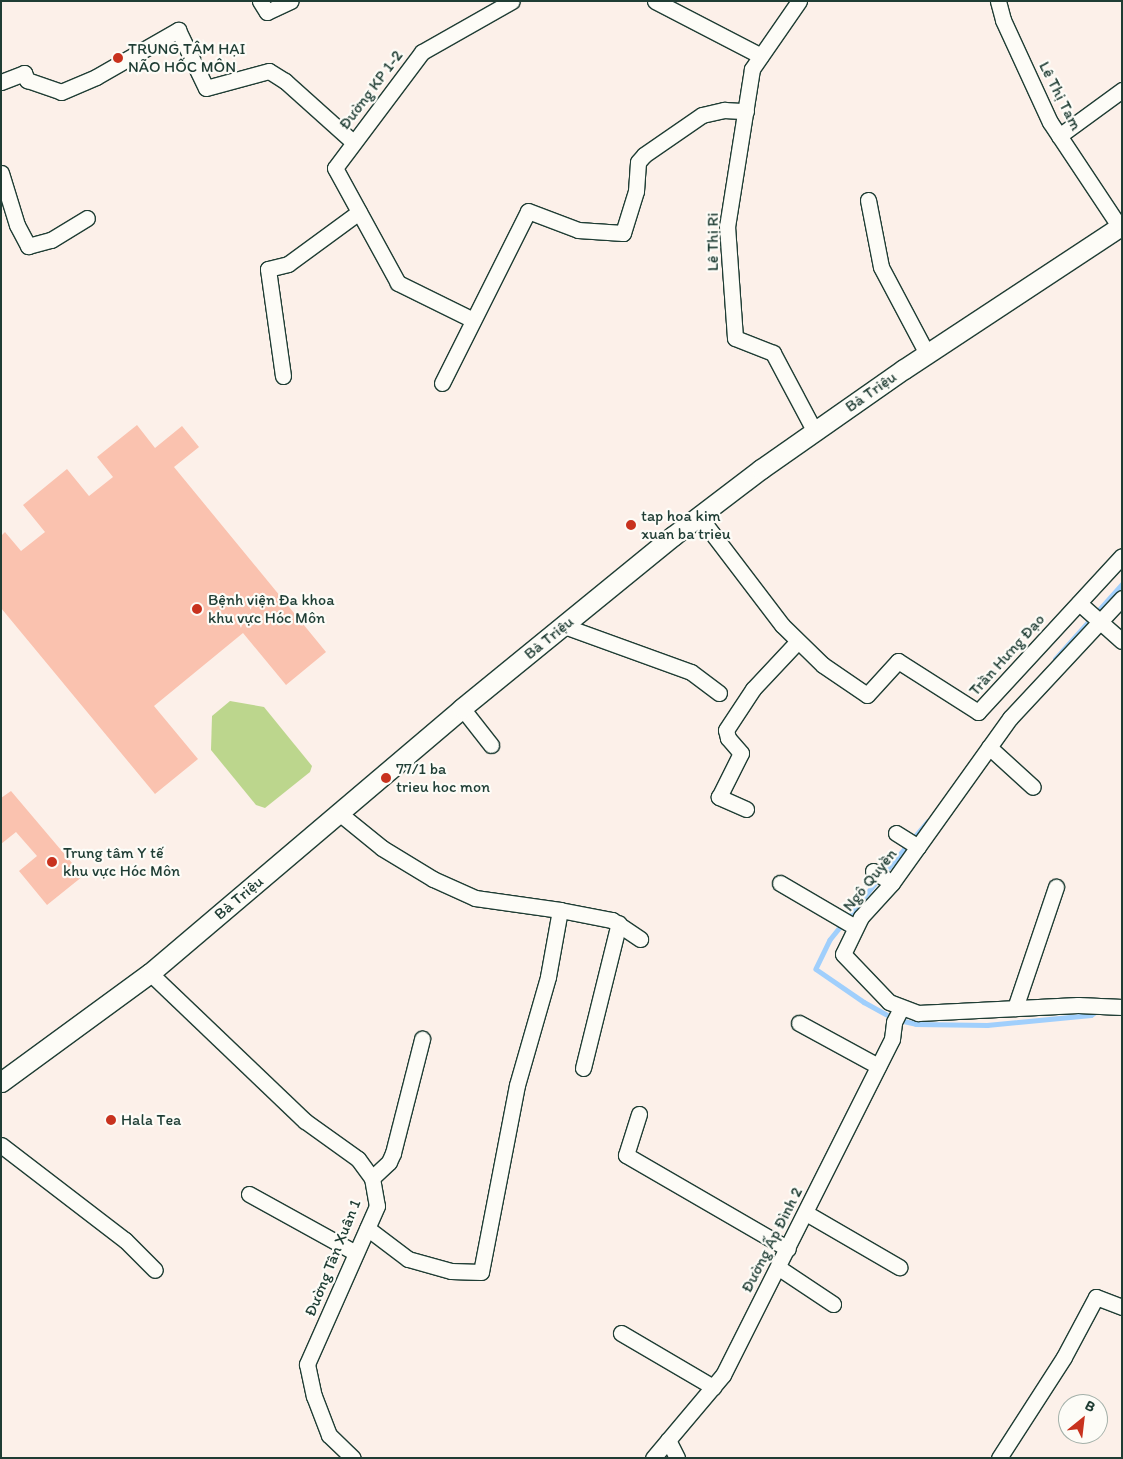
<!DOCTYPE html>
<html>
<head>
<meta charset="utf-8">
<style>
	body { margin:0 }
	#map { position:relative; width:1123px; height:1459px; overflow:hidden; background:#fcf0e9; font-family:Itim,sans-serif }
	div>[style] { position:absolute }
	.green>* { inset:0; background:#bcd68d }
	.stream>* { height:4.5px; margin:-2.25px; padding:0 2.25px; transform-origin:2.25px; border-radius:2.25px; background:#a0cffc }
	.building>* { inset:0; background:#fac2af }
	.roads { filter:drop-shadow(1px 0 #1f3d34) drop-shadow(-1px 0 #1f3d34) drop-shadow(0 1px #1f3d34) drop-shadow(0 -1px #1f3d34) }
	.minor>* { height:15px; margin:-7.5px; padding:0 7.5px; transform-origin:7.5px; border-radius:7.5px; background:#fdfcf7 }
	.tertiary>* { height:19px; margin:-9.5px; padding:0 9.5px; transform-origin:9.5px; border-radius:9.5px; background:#fdfcf7 }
	.dots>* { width:14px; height:14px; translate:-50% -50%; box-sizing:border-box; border:2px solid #fdfcf7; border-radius:50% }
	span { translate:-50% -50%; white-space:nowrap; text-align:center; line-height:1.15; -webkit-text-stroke:4.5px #fdfcf7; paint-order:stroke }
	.poi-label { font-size:16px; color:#1f3d34 }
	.left { translate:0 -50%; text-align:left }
	.street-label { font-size:16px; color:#1f3d34 }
	.frame { position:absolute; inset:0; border:2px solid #1f3d34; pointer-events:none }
	.north { position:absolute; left:1058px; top:1394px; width:50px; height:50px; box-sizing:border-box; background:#fdfcf7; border:1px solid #a4b0a9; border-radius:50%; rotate:29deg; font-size:14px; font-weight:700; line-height:20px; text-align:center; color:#1f3d34 }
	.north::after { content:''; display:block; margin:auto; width:18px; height:22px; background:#c8321e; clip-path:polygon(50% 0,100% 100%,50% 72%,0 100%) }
</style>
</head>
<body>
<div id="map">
	<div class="green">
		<i style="clip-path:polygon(230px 701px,264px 707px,312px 766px,310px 772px,265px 808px,256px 805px,211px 750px,212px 716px)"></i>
	</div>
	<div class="stream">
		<i style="left:1055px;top:659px;width:101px;rotate:-48.2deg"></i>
		<i style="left:884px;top:873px;width:67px;rotate:-49.9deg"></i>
		<i style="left:879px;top:879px;width:78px;rotate:128.8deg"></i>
		<i style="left:830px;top:940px;width:32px;rotate:116deg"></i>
		<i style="left:816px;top:969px;width:58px;rotate:34.5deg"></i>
		<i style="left:864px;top:1002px;width:35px;rotate:29deg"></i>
		<i style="left:895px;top:1019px;width:22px;rotate:13deg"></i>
		<i style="left:916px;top:1024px;width:71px;rotate:0.8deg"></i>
		<i style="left:987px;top:1025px;width:104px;rotate:-5.5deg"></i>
		<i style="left:1091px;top:1015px;width:9px;rotate:-36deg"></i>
	</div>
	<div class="building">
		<i style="clip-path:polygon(137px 425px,155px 448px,182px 426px,199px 447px,174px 467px,326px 652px,286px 685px,243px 633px,154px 706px,198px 759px,155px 794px,1px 608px,1px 536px,5px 532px,21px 551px,45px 532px,23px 505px,67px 469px,89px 496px,113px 477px,97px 457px)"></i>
		<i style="clip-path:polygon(11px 791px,83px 876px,47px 905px,19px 871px,37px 856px,16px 832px,1px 844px,1px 798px)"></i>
	</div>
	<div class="roads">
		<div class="minor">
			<i style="left:260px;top:1px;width:13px;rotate:58deg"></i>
			<i style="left:267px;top:12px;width:26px;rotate:-25deg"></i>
			<i style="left:655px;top:1px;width:119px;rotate:27.4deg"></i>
			<i style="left:799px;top:1px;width:83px;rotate:124.7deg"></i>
			<i style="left:752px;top:69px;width:159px;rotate:99deg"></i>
			<i style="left:727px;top:226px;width:112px;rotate:85.9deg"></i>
			<i style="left:735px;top:338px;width:41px;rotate:21.5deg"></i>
			<i style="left:773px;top:353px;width:89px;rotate:62deg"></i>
			<i style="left:998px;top:1px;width:20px;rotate:75deg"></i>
			<i style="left:1003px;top:20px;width:112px;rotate:65.3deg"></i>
			<i style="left:1050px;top:122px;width:125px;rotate:56.4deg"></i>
			<i style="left:1px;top:82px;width:25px;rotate:-21deg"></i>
			<i style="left:24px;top:73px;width:8px;rotate:67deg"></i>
			<i style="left:27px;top:80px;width:36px;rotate:19deg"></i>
			<i style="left:61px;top:92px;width:38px;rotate:-23deg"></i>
			<i style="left:96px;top:77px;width:95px;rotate:-29.8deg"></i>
			<i style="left:178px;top:30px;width:64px;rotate:64.2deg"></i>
			<i style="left:206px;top:88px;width:65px;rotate:-15.1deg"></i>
			<i style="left:269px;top:71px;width:19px;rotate:32deg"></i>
			<i style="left:285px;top:81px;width:91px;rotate:41.9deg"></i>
			<i style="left:1059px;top:136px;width:78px;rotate:-36.1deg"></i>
			<i style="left:1px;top:173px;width:54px;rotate:72.9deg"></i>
			<i style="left:17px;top:225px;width:24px;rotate:62deg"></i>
			<i style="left:28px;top:246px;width:24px;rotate:-15deg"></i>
			<i style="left:51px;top:240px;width:42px;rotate:-31.4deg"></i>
			<i style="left:868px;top:200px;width:68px;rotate:79deg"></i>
			<i style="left:881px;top:267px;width:98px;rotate:62.1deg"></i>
			<i style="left:473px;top:320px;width:84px;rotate:-153.7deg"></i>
			<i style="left:398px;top:283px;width:131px;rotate:-118.7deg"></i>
			<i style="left:335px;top:168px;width:145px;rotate:-53.1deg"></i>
			<i style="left:422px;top:52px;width:103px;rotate:-29.5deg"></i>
			<i style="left:283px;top:376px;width:108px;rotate:-98deg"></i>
			<i style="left:268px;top:269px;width:21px;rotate:-14deg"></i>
			<i style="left:288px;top:264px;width:88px;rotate:-36.2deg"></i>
			<i style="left:442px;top:383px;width:192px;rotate:-63.4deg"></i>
			<i style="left:528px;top:211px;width:53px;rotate:20.8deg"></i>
			<i style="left:578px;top:230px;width:45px;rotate:3.8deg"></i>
			<i style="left:623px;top:233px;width:44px;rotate:-72.8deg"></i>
			<i style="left:636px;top:191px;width:29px;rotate:-86deg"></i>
			<i style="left:638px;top:162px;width:9px;rotate:-49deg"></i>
			<i style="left:644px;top:155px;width:70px;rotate:-34.6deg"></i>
			<i style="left:702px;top:115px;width:23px;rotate:-13deg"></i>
			<i style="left:724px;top:110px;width:22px;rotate:3deg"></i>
			<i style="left:699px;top:516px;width:137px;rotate:52.7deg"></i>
			<i style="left:782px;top:625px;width:57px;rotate:44.3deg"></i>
			<i style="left:823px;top:665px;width:53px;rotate:34.3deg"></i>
			<i style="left:867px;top:695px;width:46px;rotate:-47.6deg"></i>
			<i style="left:898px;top:661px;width:95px;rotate:32.5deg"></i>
			<i style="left:978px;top:712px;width:212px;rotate:-47.3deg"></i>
			<i style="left:1122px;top:598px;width:164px;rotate:133deg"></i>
			<i style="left:1010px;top:718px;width:203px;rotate:125.6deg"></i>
			<i style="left:892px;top:883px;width:46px;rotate:132.4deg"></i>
			<i style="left:861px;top:917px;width:41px;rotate:115.9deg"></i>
			<i style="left:843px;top:954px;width:66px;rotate:46.2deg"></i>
			<i style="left:889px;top:1002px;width:31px;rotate:21deg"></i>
			<i style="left:918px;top:1013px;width:160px;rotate:-2.9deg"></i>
			<i style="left:1078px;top:1005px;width:44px;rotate:2.6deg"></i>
			<i style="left:1079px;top:603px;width:57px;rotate:41.5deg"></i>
			<i style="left:564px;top:626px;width:135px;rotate:19.9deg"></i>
			<i style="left:691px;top:672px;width:35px;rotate:37deg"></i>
			<i style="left:462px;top:708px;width:47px;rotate:51.9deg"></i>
			<i style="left:989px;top:747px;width:59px;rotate:42.3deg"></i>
			<i style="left:746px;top:809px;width:30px;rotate:-156deg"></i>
			<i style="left:719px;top:797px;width:49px;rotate:-63.4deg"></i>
			<i style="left:741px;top:753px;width:20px;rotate:-131deg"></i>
			<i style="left:728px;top:738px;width:8px;rotate:-104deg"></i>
			<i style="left:726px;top:730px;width:49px;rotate:-56.6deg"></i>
			<i style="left:753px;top:689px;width:64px;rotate:-46.9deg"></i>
			<i style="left:339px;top:813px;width:55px;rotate:39.1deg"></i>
			<i style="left:382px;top:848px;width:60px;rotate:31.3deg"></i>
			<i style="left:433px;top:879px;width:46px;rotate:24.3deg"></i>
			<i style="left:475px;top:898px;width:86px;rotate:8deg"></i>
			<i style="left:560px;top:910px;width:68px;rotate:100.2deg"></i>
			<i style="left:548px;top:977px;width:112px;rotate:106deg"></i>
			<i style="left:517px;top:1085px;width:190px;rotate:100.9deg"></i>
			<i style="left:481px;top:1272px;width:30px;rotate:-178deg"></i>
			<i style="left:451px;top:1271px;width:45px;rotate:-164.4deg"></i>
			<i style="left:408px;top:1259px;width:51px;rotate:-142.9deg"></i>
			<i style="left:896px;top:833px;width:26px;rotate:32deg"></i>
			<i style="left:873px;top:871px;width:22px;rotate:32deg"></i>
			<i style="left:780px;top:883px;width:87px;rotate:30.4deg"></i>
			<i style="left:560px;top:910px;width:53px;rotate:10.9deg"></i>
			<i style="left:612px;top:920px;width:34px;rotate:34deg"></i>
			<i style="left:150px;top:973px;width:214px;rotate:43.7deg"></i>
			<i style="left:305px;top:1121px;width:65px;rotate:35.6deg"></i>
			<i style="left:358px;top:1159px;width:24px;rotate:54deg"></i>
			<i style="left:372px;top:1178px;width:28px;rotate:80deg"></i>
			<i style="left:377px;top:1206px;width:173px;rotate:113.9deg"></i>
			<i style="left:307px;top:1364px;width:33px;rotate:78deg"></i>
			<i style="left:314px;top:1396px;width:42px;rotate:69deg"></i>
			<i style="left:329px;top:1435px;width:33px;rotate:44deg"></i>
			<i style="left:1015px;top:1008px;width:128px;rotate:-71.3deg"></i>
			<i style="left:799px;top:1023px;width:90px;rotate:28.6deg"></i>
			<i style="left:583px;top:1068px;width:149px;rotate:-76.1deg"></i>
			<i style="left:639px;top:1114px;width:43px;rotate:107.6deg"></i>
			<i style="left:626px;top:1155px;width:187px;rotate:30.1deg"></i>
			<i style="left:1px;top:1145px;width:156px;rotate:37.5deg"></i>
			<i style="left:125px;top:1240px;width:42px;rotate:45deg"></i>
			<i style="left:372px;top:1178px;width:23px;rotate:-43deg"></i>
			<i style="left:389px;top:1162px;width:10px;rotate:-66deg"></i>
			<i style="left:393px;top:1153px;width:118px;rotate:-75.7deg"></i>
			<i style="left:249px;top:1194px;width:122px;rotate:28.9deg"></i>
			<i style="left:806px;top:1213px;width:108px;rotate:30.1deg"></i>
			<i style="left:779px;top:1268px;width:65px;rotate:33.7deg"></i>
			<i style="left:621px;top:1333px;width:107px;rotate:30.4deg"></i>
			<i style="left:668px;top:1440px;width:20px;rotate:63deg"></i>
			<i style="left:653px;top:1458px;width:109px;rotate:-49.9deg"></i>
			<i style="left:723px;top:1375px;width:376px;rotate:-63.3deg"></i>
			<i style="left:892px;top:1039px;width:17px;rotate:-83deg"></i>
			<i style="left:894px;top:1022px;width:16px;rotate:-63deg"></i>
			<i style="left:999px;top:1458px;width:120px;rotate:-57.2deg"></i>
			<i style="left:1064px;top:1357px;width:68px;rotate:-61.9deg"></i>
			<i style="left:1096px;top:1297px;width:28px;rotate:21deg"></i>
		</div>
		<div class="tertiary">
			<i style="left:1px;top:1082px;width:185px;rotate:-36.2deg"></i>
			<i style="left:150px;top:973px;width:409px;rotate:-40.3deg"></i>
			<i style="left:462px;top:708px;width:272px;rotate:-39.2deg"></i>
			<i style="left:673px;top:536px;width:111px;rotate:-37.3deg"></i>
			<i style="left:761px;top:469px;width:174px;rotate:-35deg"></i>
			<i style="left:904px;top:369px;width:261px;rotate:-33.4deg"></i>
		</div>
	</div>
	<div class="dots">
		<i style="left:118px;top:58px;background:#c8321e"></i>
		<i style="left:631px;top:525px;background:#c8321e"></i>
		<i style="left:197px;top:609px;background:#c8321e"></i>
		<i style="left:386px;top:778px;background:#c8321e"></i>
		<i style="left:52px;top:862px;background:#c8321e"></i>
		<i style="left:111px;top:1120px;background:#c8321e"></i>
	</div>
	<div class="poi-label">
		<span class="left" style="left:128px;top:58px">TRUNG TÂM HẠI<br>NÃO HỐC MÔN</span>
		<span class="left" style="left:641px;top:525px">tap hoa kim<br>xuan ba trieu</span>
		<span class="left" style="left:208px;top:609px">Bệnh viện Đa khoa<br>khu vực Hóc Môn</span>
		<span class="left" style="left:396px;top:778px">77/1 ba<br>trieu hoc mon</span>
		<span class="left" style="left:63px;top:862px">Trung tâm Y tế<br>khu vực Hóc Môn</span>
		<span class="left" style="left:121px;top:1120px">Hala Tea</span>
	</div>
	<div class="street-label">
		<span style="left:371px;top:90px;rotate:-53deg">Đường KP 1-2</span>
		<span style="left:1060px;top:96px;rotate:63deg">Lê Thị Tam</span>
		<span style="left:713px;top:242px;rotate:-90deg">Lê Thị Ri</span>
		<span style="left:871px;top:392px;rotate:-35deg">Bà Triệu</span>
		<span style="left:549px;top:638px;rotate:-39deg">Bà Triệu</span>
		<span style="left:1007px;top:655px;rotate:-48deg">Trần Hưng Đạo</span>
		<span style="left:870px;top:880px;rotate:-51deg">Ngô Quyền</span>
		<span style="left:239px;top:898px;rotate:-40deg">Bà Triệu</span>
		<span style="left:772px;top:1240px;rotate:-63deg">Đường Ấp Đình 2</span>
		<span style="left:333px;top:1258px;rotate:-68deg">Đường Tân Xuân 1</span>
	</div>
	<div class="frame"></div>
	<div class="north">B</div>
</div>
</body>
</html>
